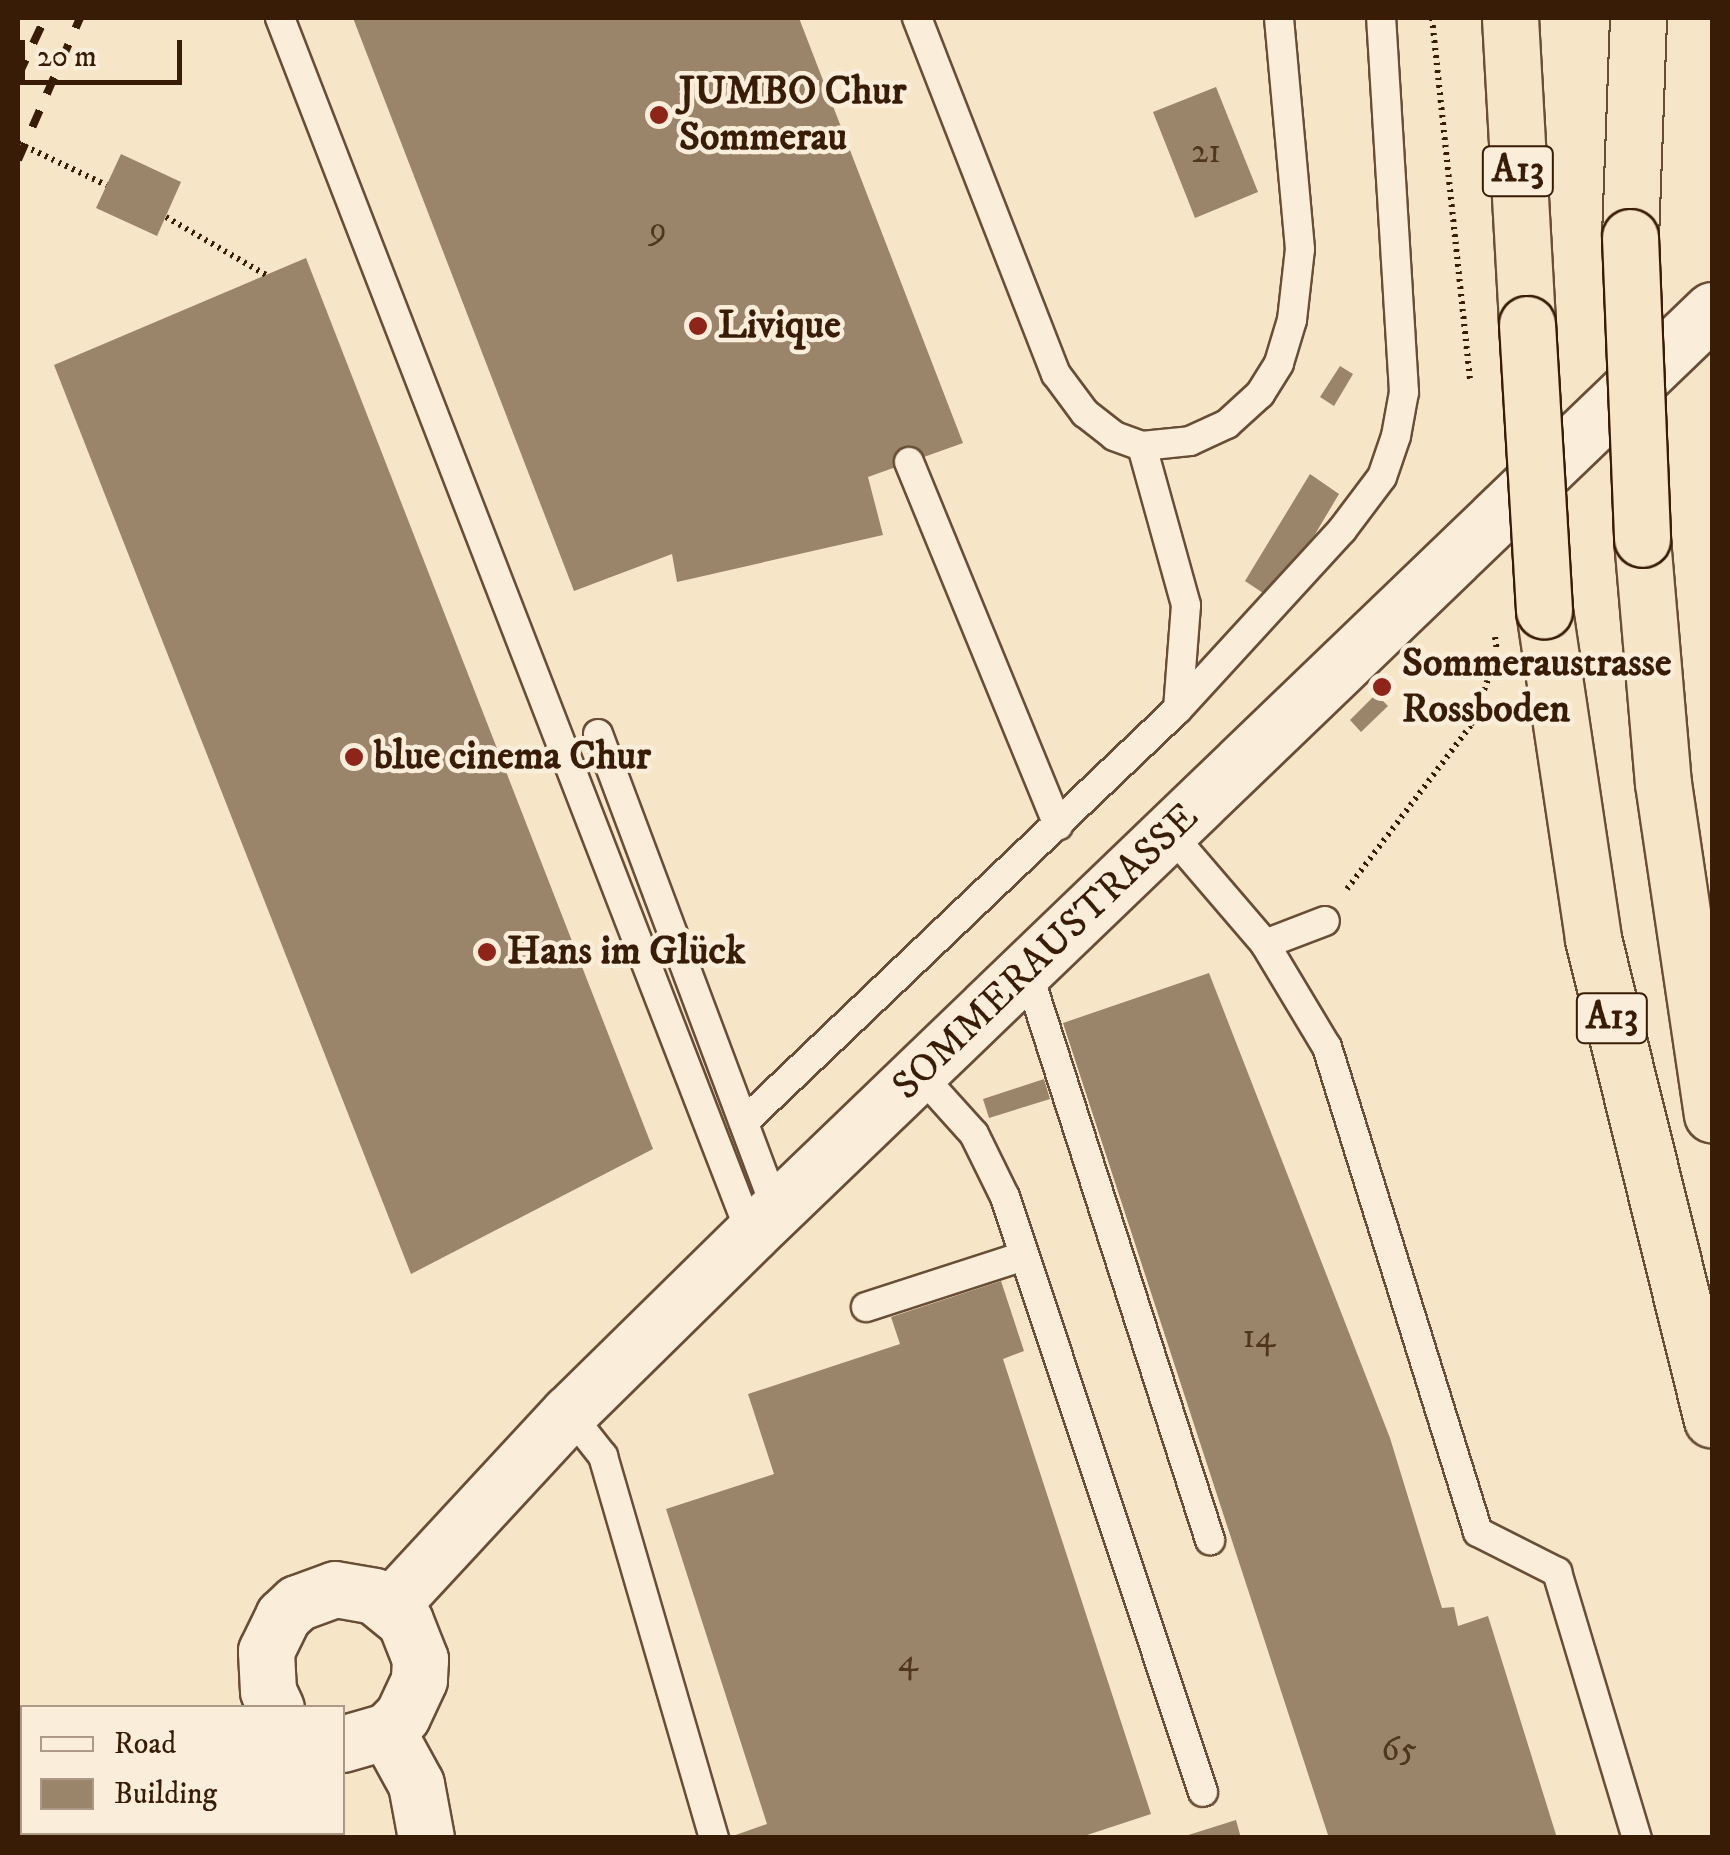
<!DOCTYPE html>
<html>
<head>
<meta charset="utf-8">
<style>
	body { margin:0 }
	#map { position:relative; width:1730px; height:1855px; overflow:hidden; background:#f7e5c7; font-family:"IM FELL DW Pica",serif }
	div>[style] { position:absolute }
	.building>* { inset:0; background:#9b856a }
	.path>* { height:6px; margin-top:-3px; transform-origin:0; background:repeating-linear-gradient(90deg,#381c06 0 2.5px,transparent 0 7.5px) }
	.roads { filter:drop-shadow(2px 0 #684e36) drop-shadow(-2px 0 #684e36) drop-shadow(0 2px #684e36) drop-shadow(0 -2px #684e36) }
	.service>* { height:28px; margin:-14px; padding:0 14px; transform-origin:14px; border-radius:14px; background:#faeedb }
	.minor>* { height:55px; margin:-27.5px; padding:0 27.5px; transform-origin:27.5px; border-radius:27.5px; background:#faeedb }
	.motorway>* { height:55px; margin:-27.5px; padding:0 27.5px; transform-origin:27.5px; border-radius:27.5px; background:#f7e5c7 }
	.rail>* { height:8px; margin-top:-4px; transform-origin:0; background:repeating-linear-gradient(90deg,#381c06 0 18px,transparent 0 36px) }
	.path-bridge>* { height:6px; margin-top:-3px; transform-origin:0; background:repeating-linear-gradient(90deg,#381c06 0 2.5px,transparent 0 7.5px) }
	.bridges { filter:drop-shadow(2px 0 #381c06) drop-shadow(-2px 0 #381c06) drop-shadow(0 2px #381c06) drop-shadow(0 -2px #381c06) }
	.motorway-bridge>* { height:55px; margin:-27.5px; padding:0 27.5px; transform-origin:27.5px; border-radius:27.5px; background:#f7e5c7 }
	.dots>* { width:28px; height:28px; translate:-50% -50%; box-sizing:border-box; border:5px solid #faeedb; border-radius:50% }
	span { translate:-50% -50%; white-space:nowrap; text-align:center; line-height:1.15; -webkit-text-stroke:9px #faeedb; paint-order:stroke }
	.number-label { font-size:35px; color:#51361f }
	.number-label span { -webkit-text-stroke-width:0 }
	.shield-label span { padding:2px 8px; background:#faeedb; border:2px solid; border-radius:8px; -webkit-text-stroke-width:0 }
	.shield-label { font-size:38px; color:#381c06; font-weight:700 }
	.poi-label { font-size:40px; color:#381c06; font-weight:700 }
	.left { translate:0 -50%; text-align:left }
	.street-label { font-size:40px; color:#381c06 }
	.frame { position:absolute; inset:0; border:20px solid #381c06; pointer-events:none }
	.legend { position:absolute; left:20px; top:1705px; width:325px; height:130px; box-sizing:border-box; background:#faeedb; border:2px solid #ac9a86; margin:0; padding:12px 18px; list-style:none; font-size:30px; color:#381c06 }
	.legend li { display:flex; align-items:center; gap:20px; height:50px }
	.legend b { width:50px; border:2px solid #ac9a86 }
	.scale { position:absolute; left:20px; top:40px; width:162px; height:45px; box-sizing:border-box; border:5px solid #381c06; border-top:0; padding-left:12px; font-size:30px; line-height:35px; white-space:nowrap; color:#381c06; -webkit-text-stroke:8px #faeedb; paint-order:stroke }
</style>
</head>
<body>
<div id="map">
	<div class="building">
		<i style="clip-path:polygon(353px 18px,799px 18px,963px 443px,868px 477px,883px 535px,677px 582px,672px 554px,574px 591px)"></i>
		<i style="clip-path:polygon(1216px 87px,1258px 192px,1195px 218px,1153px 112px)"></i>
		<i style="clip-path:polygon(121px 154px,181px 182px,157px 236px,96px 208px)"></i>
		<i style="clip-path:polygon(306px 258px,653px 1149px,411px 1274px,54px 365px)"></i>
		<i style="clip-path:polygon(1340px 366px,1353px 374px,1334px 406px,1320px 397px)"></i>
		<i style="clip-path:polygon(1310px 474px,1339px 494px,1314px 536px,1263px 593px,1245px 581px)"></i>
		<i style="clip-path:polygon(1376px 694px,1388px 706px,1361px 732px,1350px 720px)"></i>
		<i style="clip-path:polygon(1209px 973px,1390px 1438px,1442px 1608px,1454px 1607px,1458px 1626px,1488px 1616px,1557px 1838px,1329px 1838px,1063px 1023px)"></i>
		<i style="clip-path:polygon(1044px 1079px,1050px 1099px,989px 1118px,983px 1099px)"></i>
		<i style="clip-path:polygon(1001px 1281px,1024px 1351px,1003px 1359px,1151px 1814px,1078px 1838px,727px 1838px,767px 1824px,666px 1509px,774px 1474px,748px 1394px,900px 1344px,891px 1317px)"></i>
		<i style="clip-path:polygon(1236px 1820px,1241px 1838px,1182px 1838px,1182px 1837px)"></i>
		<i style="clip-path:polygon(250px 1832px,301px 1832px,305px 1838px,243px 1838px)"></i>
	</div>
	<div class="path">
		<i style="left:1432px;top:18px;width:363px;rotate:84deg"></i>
		<i style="left:166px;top:217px;width:116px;rotate:30.1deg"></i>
		<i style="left:1347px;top:889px;width:206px;rotate:-52.9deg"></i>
		<i style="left:1471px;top:725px;width:66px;rotate:-69.6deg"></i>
	</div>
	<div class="roads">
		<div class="service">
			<i style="left:280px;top:18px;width:1304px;rotate:68.83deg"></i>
			<i style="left:917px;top:18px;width:382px;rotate:68.7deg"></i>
			<i style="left:1056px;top:374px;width:49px;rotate:53.4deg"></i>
			<i style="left:1085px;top:413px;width:37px;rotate:38deg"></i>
			<i style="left:1114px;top:436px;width:30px;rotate:20deg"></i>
			<i style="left:1142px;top:446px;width:48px;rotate:-5.9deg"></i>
			<i style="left:1190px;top:441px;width:41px;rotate:-24.7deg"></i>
			<i style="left:1227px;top:424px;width:45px;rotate:-42.3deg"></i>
			<i style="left:1260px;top:394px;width:36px;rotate:-58deg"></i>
			<i style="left:1279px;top:363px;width:45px;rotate:-73.2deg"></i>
			<i style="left:1292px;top:320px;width:71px;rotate:-83.6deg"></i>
			<i style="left:1300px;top:249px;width:232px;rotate:-95.2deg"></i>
			<i style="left:909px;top:462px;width:393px;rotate:67.7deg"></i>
			<i style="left:1178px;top:709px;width:243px;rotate:-47.5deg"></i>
			<i style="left:1342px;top:530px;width:66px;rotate:-53deg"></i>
			<i style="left:1382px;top:477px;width:43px;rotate:-71.1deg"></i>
			<i style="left:1396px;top:436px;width:45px;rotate:-79.7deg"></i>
			<i style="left:1404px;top:392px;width:375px;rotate:-93.5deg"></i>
			<i style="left:598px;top:734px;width:507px;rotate:69.46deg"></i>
			<i style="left:1170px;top:833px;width:146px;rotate:49.4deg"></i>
			<i style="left:1265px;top:944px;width:120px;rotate:59deg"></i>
			<i style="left:1327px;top:1047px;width:508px;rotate:72.71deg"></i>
			<i style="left:1478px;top:1532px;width:89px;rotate:26.9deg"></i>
			<i style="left:1557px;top:1572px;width:278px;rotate:73.3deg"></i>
			<i style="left:1265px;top:944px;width:64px;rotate:-21deg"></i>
			<i style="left:1027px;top:970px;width:599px;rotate:72.2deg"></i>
			<i style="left:919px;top:1073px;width:82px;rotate:48deg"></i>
			<i style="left:974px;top:1134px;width:70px;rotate:63.8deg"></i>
			<i style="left:1005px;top:1197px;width:627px;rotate:71.59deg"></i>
			<i style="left:744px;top:1122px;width:599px;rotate:-43.58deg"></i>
			<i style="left:1178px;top:709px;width:104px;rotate:-85.6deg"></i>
			<i style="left:1186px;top:605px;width:165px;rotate:-105.5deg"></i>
			<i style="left:866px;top:1307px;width:166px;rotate:-17.9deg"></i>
			<i style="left:569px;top:1413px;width:55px;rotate:51.7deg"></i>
			<i style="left:603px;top:1456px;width:398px;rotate:73.8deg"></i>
			<i style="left:47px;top:1832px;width:7px;rotate:63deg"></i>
		</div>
		<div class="minor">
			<i style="left:390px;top:1606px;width:263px;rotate:-47.2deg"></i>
			<i style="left:569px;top:1413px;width:255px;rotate:-44.5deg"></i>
			<i style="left:751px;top:1234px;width:1333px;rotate:-43.88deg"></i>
			<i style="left:276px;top:1708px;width:19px;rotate:-115deg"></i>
			<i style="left:268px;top:1691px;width:40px;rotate:-92.9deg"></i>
			<i style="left:266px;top:1651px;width:39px;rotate:-64deg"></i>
			<i style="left:283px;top:1616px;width:19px;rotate:-43deg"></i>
			<i style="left:297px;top:1603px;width:40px;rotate:-20.2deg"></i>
			<i style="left:335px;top:1589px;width:40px;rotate:10deg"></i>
			<i style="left:374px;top:1596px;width:40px;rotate:39deg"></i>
			<i style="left:405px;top:1621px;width:41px;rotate:68.5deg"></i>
			<i style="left:420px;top:1659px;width:21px;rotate:93deg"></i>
			<i style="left:419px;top:1680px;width:40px;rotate:115deg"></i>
			<i style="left:402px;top:1716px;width:21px;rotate:135deg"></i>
			<i style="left:387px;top:1731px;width:47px;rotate:163.9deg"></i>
			<i style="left:387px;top:1731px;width:60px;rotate:61.3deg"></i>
			<i style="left:416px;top:1784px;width:55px;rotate:79.5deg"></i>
			<i style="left:18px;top:1797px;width:4px"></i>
		</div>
		<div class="motorway">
			<i style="left:1510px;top:18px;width:306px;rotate:86.8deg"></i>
			<i style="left:1630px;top:237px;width:219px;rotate:-87.9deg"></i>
			<i style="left:1642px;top:539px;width:245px;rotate:85.1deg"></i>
			<i style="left:1663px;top:783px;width:335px;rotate:81.6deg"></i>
			<i style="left:1544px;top:610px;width:333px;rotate:81.5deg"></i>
			<i style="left:1593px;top:939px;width:495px;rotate:76.1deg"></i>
		</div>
	</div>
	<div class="rail">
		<i style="left:18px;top:76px;width:64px;rotate:-65deg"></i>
		<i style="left:18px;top:160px;width:155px;rotate:-66.4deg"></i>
	</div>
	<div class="path-bridge">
		<i style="left:18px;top:143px;width:98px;rotate:25.5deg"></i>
		<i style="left:1495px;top:637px;width:15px;rotate:82deg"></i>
	</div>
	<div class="bridges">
		<div class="motorway-bridge">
			<i style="left:1630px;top:237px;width:302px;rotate:87.7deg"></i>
			<i style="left:1527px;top:324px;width:287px;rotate:86.6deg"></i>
		</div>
	</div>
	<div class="dots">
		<i style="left:659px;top:115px;background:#8f2418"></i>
		<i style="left:698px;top:326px;background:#8f2418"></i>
		<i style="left:1382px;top:687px;background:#8f2418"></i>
		<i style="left:354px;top:757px;background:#8f2418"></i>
		<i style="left:487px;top:952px;background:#8f2418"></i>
	</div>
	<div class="number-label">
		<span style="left:1206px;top:152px">21</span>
		<span style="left:658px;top:230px">9</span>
		<span style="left:1259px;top:1337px">14</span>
		<span style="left:908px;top:1661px">4</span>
		<span style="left:1399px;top:1750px">65</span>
	</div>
	<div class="shield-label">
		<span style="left:1518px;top:171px">A13</span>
		<span style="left:1612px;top:1018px">A13</span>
	</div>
	<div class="poi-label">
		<span class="left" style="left:679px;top:115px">JUMBO Chur<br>Sommerau</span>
		<span class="left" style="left:718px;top:326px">Livique</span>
		<span class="left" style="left:1402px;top:687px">Sommeraustrasse<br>Rossboden</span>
		<span class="left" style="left:374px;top:757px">blue cinema Chur</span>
		<span class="left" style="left:507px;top:952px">Hans im Glück</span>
	</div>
	<div class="street-label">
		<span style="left:1046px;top:952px;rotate:-44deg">SOMMERAUSTRASSE</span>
	</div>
	<div class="frame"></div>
	<ul class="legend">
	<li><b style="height:12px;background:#faeedb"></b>Road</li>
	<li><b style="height:28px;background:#9b856a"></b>Building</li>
	</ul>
	<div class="scale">20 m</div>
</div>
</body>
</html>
